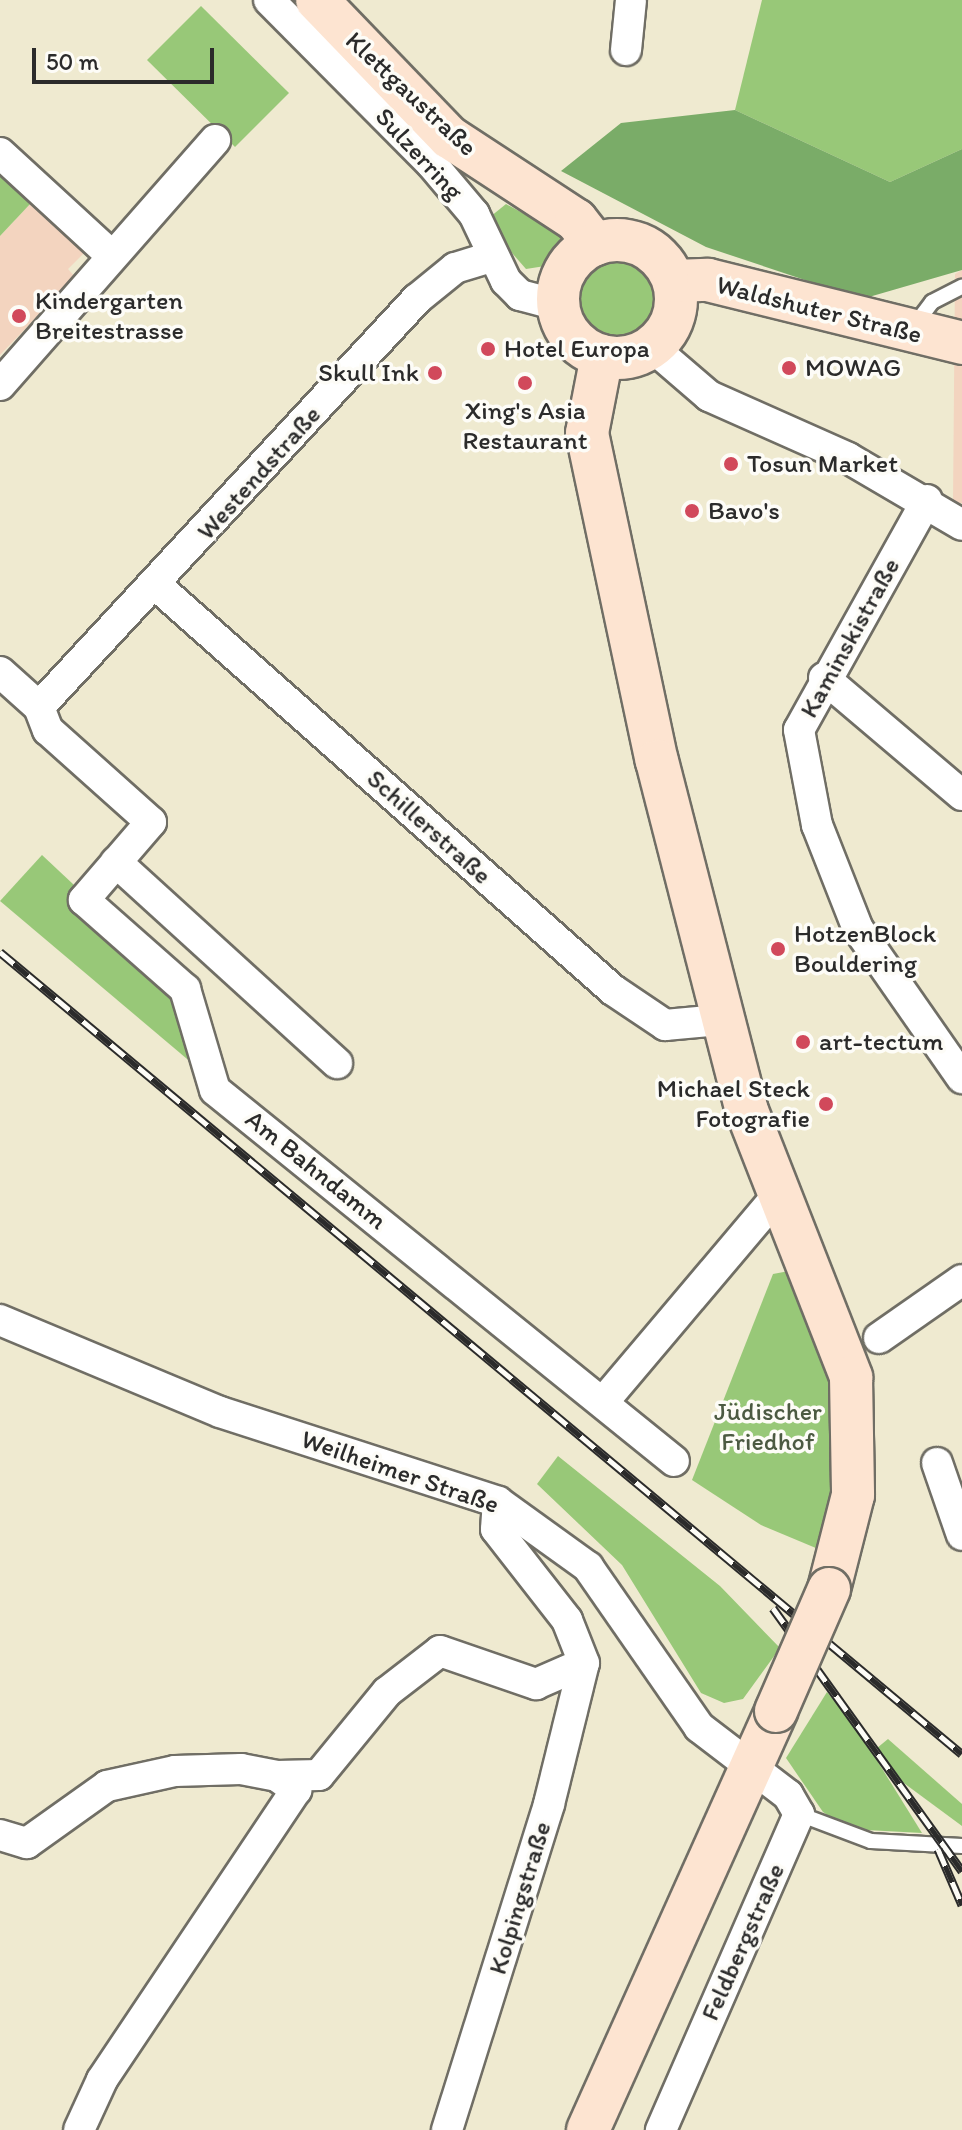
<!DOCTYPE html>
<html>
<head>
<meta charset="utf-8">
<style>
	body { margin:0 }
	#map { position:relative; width:962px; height:2130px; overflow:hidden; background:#efead0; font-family:Itim,sans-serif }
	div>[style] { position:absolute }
	.built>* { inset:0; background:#f3d4bf }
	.green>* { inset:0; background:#98c878 }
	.round { border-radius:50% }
	.forest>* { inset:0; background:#7aac68 }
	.roads { filter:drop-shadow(2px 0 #706e65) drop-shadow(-2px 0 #706e65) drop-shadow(0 2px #706e65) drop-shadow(0 -2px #706e65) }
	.lane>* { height:14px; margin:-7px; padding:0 7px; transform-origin:7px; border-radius:7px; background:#fff }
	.street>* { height:30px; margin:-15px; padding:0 15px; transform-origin:15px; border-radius:15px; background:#fff }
	.secondary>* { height:42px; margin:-21px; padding:0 21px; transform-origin:21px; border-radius:21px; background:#fde4d1 }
	.secondary>.ring { margin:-21px; padding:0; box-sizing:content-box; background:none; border:42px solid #fde4d1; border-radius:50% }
	.rail>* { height:9px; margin-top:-4.5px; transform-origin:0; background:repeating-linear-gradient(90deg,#fdfcf7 0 18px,#2b2b2b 0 36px); box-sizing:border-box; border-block:2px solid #2b2b2b }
	.bridges { filter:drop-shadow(2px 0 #706e65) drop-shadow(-2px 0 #706e65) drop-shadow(0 2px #706e65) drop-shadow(0 -2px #706e65) }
	.secondary-bridge>* { height:42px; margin:-21px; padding:0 21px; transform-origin:21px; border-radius:21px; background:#fde4d1 }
	.dots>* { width:22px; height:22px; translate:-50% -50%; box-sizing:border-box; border:4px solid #fdfcf7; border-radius:50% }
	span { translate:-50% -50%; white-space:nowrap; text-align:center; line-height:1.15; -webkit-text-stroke:7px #fdfcf7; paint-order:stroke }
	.street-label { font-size:26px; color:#2b2b2b }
	.poi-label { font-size:26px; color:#2b2b2b }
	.left { translate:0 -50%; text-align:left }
	.right { translate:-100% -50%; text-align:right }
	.park-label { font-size:26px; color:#4c5a42 }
	.scale { position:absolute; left:32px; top:48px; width:182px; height:36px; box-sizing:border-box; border:4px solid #2b2b2b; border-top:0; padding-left:10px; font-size:24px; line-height:28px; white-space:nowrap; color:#2b2b2b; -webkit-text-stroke:6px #fdfcf7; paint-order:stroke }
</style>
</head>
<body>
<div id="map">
	<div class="built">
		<i style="clip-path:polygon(31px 203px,84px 253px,68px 269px,75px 277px,0 355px,0 236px)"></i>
		<i style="clip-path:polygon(962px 270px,962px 503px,953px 503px,955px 274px)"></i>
	</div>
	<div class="green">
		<i style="clip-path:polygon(762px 0,962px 0,962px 149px,890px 182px,735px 110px)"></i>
		<i style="clip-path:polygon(201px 6px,289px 93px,235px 147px,147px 60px)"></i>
		<i style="clip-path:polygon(0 174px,31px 203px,0 236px)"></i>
		<i style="clip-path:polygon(506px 204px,557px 232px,565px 248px,558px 264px,526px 269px,512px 253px,490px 217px)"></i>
		<i class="round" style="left:578px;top:262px;width:78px;height:78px"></i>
		<i style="clip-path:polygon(42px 855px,185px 989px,193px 1064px,0 901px)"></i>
		<i style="clip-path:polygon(789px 1271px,830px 1365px,843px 1493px,823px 1551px,761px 1525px,692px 1480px,773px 1274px)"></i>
		<i style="clip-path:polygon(558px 1456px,720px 1586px,780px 1648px,743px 1699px,724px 1703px,701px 1693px,622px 1565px,537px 1484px)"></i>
		<i style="clip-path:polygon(827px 1692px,860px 1733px,922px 1833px,848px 1829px,823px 1812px,786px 1758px)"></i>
		<i style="clip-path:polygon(888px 1739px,962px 1804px,962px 1826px,897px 1778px,877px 1748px)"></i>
	</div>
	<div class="forest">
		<i style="clip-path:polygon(735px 110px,890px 182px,962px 149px,962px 270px,862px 299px,706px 247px,561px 171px,621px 123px)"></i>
	</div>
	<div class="roads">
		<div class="lane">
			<i style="left:914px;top:326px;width:30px;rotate:-53deg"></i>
			<i style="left:932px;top:302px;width:34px;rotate:-27deg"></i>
			<i style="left:799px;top:1814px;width:77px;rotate:20.6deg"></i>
			<i style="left:871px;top:1841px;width:91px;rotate:3.1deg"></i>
		</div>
		<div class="street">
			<i style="left:269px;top:0;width:230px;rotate:45.2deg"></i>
			<i style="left:431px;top:163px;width:67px;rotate:49.9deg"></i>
			<i style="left:474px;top:214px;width:74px;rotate:64.5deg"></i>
			<i style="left:506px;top:281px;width:20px;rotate:45deg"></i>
			<i style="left:520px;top:295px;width:38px;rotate:15deg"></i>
			<i style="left:626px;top:50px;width:50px;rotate:-84.3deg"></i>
			<i style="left:0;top:153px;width:152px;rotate:42.6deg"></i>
			<i style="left:652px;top:347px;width:75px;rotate:40.7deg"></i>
			<i style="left:709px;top:396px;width:152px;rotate:24deg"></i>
			<i style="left:848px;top:458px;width:132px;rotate:30.4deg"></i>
			<i style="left:0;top:385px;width:326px;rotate:-48.7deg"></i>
			<i style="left:927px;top:500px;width:263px;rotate:119.1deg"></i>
			<i style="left:799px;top:730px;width:97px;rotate:79.3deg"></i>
			<i style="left:817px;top:825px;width:112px;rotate:68.5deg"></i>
			<i style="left:858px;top:929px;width:182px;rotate:55.1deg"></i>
			<i style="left:156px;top:585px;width:611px;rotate:41.55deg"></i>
			<i style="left:613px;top:990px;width:63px;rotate:33.9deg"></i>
			<i style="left:665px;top:1025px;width:55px;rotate:-5.2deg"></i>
			<i style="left:0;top:672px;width:52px;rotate:41.9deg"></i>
			<i style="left:39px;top:707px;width:25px;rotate:69deg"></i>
			<i style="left:48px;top:730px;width:138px;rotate:41.8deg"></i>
			<i style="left:151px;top:822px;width:103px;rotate:130.7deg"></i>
			<i style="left:84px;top:900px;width:135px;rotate:41.4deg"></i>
			<i style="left:185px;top:989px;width:105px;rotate:73.5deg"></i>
			<i style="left:215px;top:1090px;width:590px;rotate:38.95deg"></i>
			<i style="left:824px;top:678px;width:181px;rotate:40.3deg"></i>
			<i style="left:39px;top:707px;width:556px;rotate:-47.19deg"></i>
			<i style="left:417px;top:299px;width:49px;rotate:-39.2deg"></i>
			<i style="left:455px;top:268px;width:38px;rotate:-17deg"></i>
			<i style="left:116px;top:862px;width:299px;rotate:42.3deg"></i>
			<i style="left:0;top:1320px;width:238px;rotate:22.7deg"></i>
			<i style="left:220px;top:1412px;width:292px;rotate:17.9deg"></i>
			<i style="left:498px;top:1502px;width:111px;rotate:35.8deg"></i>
			<i style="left:588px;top:1567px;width:195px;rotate:55.2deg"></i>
			<i style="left:699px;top:1727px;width:112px;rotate:37.4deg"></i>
			<i style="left:788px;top:1795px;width:22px;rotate:60deg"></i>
			<i style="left:799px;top:1814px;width:345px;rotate:113.6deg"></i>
			<i style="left:879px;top:1338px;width:101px;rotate:-34.9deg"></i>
			<i style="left:604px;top:1401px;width:268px;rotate:-49.8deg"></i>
			<i style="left:937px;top:1463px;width:76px;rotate:70.9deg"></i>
			<i style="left:277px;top:1776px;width:42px;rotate:-1.4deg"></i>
			<i style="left:319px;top:1775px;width:107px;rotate:-50.7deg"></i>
			<i style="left:387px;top:1692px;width:67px;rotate:-37.7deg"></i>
			<i style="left:440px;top:1651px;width:102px;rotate:19deg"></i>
			<i style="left:536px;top:1684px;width:52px;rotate:-23.6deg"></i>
			<i style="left:584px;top:1663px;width:46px;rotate:-111.6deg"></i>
			<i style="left:567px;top:1620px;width:115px;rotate:-128deg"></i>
			<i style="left:496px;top:1529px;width:27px;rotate:-86deg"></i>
			<i style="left:0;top:1835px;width:28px;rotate:17deg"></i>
			<i style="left:27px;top:1843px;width:98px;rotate:-35.5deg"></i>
			<i style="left:107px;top:1786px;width:70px;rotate:-12.4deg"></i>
			<i style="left:175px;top:1771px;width:66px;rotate:-1.7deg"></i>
			<i style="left:241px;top:1769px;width:37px;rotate:11deg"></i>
			<i style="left:277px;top:1776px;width:24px;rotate:36deg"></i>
			<i style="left:296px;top:1790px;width:349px;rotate:123.8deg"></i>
			<i style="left:102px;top:2080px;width:55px;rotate:114.7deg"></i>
			<i style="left:447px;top:2130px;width:342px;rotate:-72.6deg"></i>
			<i style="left:549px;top:1804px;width:145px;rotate:-76.1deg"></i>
		</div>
		<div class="secondary">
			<i style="left:317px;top:0;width:190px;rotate:46.1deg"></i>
			<i style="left:449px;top:137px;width:152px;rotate:33.2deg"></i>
			<i style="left:576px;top:220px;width:31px;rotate:52deg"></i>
			<i class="ring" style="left:558px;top:240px;width:76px;height:76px"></i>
			<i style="left:675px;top:281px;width:33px;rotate:-2deg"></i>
			<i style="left:708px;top:280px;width:262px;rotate:13.9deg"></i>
			<i style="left:602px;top:356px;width:78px;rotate:101deg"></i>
			<i style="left:587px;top:433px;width:335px;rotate:78deg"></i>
			<i style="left:657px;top:761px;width:361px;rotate:75.6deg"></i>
			<i style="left:747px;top:1111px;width:286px;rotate:68.6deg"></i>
			<i style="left:851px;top:1377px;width:118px;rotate:89deg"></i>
			<i style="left:853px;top:1495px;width:97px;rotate:104.3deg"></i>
			<i style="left:588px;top:2130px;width:459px;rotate:-65.8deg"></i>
		</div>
	</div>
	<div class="rail">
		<i style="left:0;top:952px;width:1252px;rotate:39.82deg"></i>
		<i style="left:773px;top:1608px;width:324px;rotate:54.3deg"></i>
		<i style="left:938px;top:1849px;width:61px;rotate:66.8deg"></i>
	</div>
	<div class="bridges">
		<div class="secondary-bridge">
			<i style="left:776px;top:1711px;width:133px;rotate:-66.5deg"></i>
		</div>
	</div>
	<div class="dots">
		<i style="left:19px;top:316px;background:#d1495b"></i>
		<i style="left:488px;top:349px;background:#d1495b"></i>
		<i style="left:789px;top:368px;background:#d1495b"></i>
		<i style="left:435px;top:373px;background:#d1495b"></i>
		<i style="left:525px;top:383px;background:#d1495b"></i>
		<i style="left:731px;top:464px;background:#d1495b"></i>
		<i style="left:692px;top:511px;background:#d1495b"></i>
		<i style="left:778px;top:949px;background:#d1495b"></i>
		<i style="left:803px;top:1042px;background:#d1495b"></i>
		<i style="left:826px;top:1104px;background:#d1495b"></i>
	</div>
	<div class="street-label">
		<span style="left:411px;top:94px;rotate:43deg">Klettgaustraße</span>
		<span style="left:419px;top:154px;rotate:47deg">Sulzerring</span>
		<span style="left:819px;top:310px;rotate:14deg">Waldshuter Straße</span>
		<span style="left:259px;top:473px;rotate:-48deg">Westendstraße</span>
		<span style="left:850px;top:638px;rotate:-61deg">Kaminskistraße</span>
		<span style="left:429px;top:827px;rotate:42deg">Schillerstraße</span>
		<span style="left:316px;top:1170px;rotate:39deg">Am Bahndamm</span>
		<span style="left:400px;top:1472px;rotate:19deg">Weilheimer Straße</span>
		<span style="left:520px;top:1898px;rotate:-73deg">Kolpingstraße</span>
		<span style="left:743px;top:1942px;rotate:-66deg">Feldbergstraße</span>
	</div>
	<div class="poi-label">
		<span class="left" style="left:35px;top:316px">Kindergarten<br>Breitestrasse</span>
		<span class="left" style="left:504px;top:349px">Hotel Europa</span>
		<span class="left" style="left:805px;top:368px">MOWAG</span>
		<span class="right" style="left:419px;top:373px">Skull Ink</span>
		<span style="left:525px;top:426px">Xing's Asia<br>Restaurant</span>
		<span class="left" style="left:747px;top:464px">Tosun Market</span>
		<span class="left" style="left:708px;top:511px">Bavo's</span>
		<span class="left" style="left:794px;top:949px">HotzenBlock<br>Bouldering</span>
		<span class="left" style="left:819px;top:1042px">art-tectum</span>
		<span class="right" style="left:810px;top:1104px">Michael Steck<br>Fotografie</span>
	</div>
	<div class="park-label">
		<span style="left:768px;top:1427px">Jüdischer<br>Friedhof</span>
	</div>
	<div class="scale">50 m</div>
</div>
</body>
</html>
